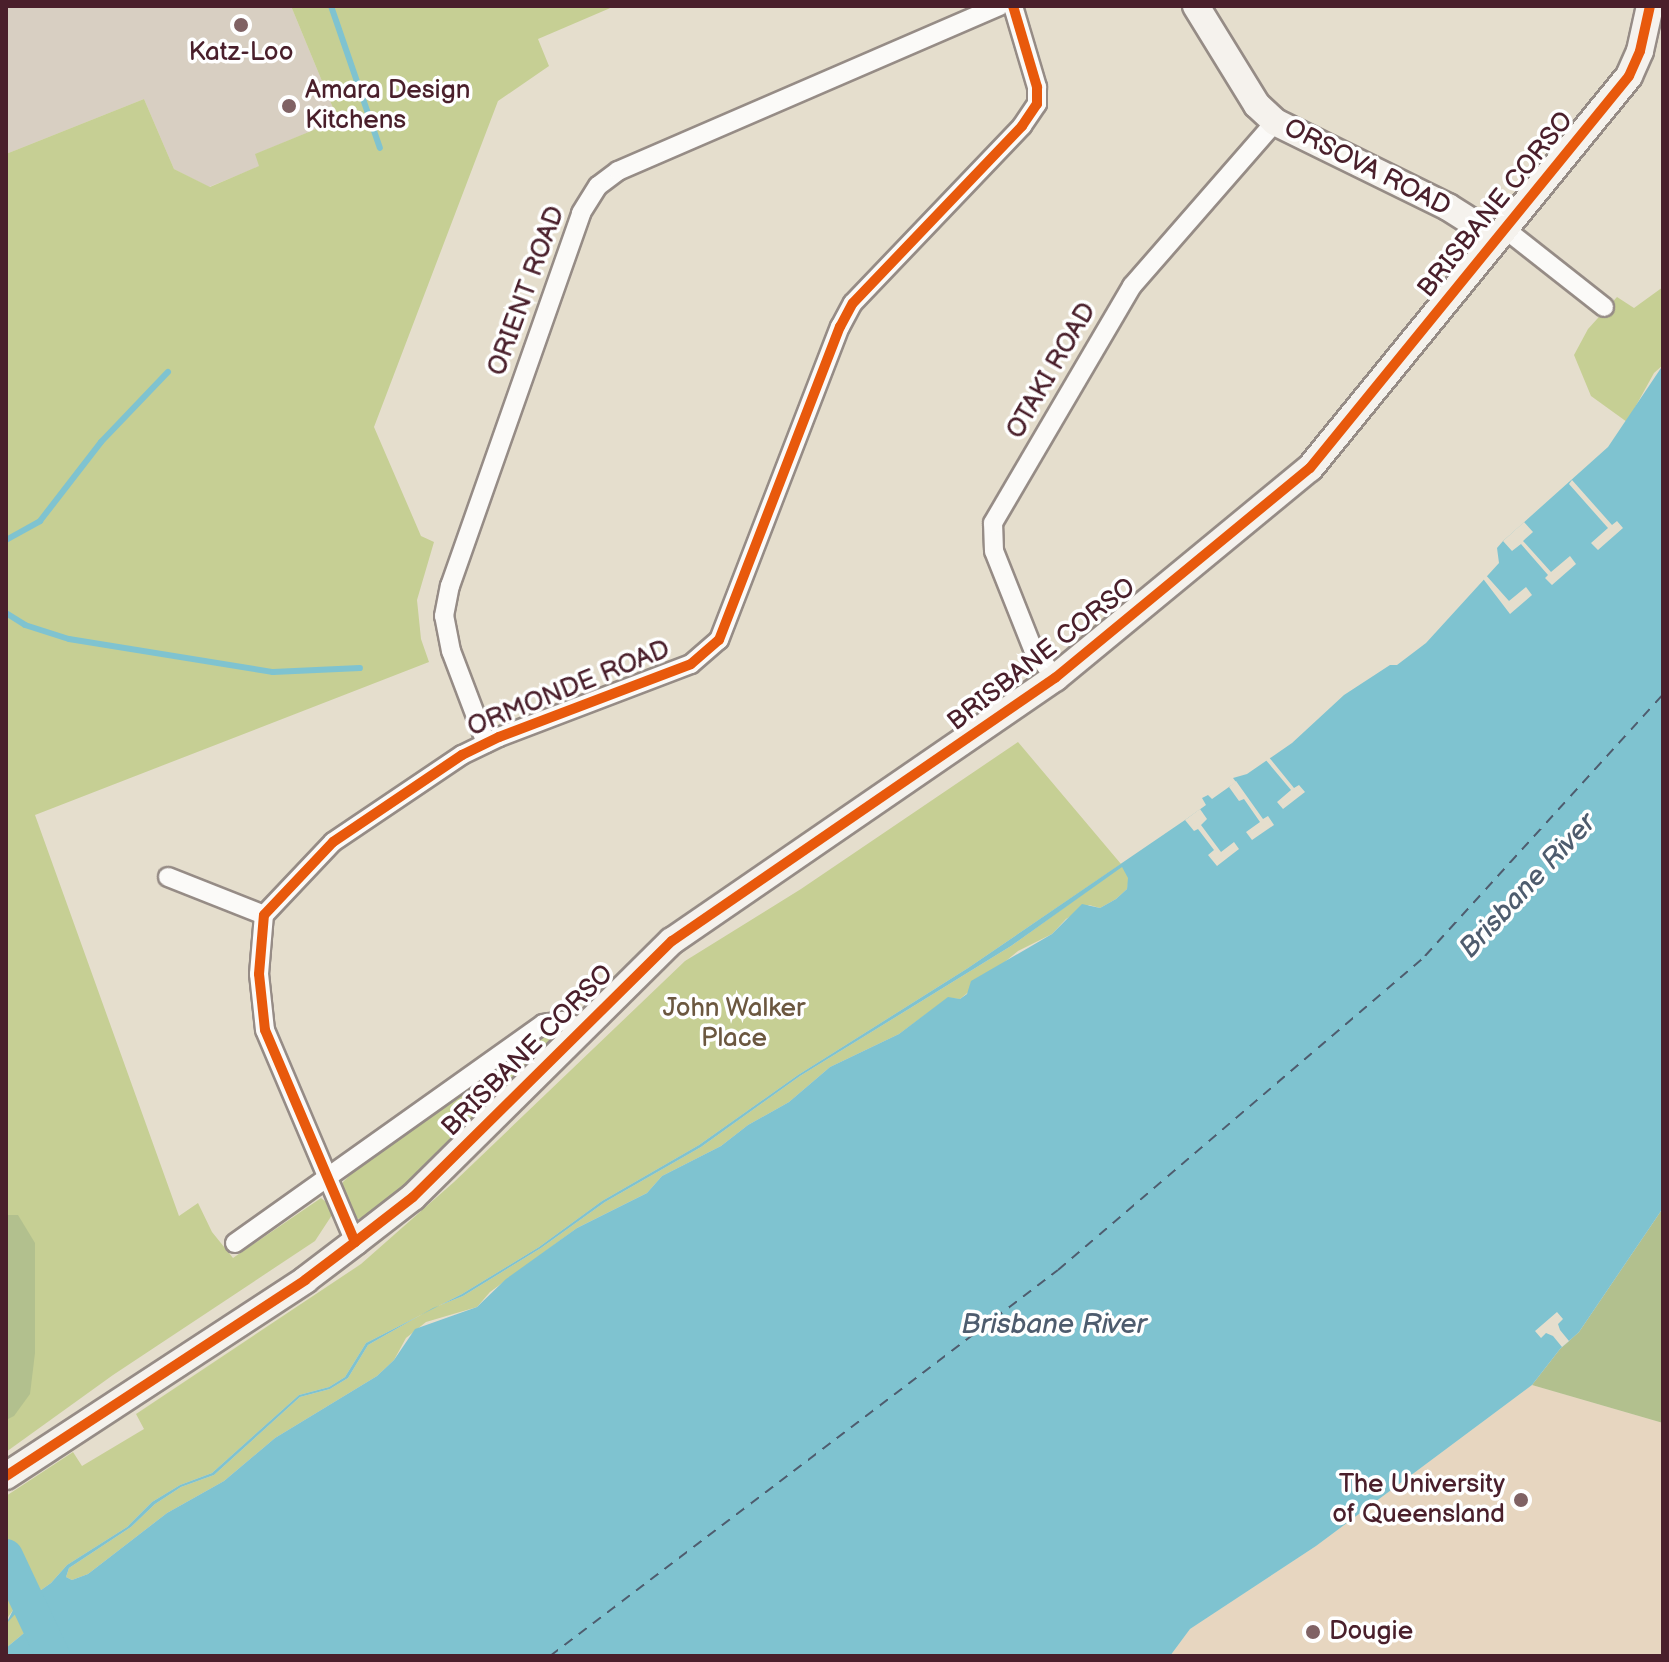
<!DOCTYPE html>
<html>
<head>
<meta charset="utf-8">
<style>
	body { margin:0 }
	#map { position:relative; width:1669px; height:1662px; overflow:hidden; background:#e5decd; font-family:"Balsamiq Sans",sans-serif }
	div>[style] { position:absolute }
	.built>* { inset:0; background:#e7d6c0 }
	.industrial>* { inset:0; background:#d8cfc2 }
	.green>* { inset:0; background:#c6cf94 }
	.forest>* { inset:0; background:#b2c08e }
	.water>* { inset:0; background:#7fc3d0 }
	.pier>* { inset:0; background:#e5decd }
	.stream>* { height:6px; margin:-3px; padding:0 3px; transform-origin:3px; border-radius:3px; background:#7fc3d0 }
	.river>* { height:34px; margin:-17px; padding:0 17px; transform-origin:17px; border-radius:17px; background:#7fc3d0 }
	.ferry>* { height:2px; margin-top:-1px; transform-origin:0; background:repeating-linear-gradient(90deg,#4e5c6e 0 10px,transparent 0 18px) }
	.roads { filter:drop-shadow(2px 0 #968c86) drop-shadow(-2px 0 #968c86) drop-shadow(0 2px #968c86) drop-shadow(0 -2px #968c86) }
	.street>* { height:18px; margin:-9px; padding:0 9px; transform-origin:9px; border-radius:9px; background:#fbfaf8 }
	.secondary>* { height:26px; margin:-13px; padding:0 13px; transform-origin:13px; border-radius:13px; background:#f5f2ed }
	.cycleway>* { height:10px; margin:-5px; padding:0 5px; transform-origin:5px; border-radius:5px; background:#e8590c }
	.dots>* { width:22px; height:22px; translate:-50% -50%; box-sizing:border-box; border:4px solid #fff; border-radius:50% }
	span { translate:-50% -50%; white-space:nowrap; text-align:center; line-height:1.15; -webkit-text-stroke:7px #fff; paint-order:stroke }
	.poi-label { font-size:26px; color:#4a1f2b }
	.left { translate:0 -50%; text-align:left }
	.right { translate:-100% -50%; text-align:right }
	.street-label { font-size:26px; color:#4a1f2b }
	.park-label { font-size:26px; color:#6c5840 }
	.water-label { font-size:28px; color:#4e5c6e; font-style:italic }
	.frame { position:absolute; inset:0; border:8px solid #4a1f2b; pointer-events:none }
</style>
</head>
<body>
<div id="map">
	<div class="built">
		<i style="clip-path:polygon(1532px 1385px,1663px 1423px,1663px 1656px,1170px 1656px,1190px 1629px,1316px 1546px)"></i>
	</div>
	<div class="industrial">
		<i style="clip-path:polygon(6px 6px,291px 6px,338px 120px,256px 154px,260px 166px,209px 187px,174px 169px,144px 99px,6px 154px)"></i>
	</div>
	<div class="green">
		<i style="clip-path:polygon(291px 6px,615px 6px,538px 39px,549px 66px,498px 101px,374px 427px,421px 536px,434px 542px,417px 600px,421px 639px,429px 662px,35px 815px,179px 1216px,198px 1203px,212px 1232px,233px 1258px,321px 1198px,331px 1206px,332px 1215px,315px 1241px,113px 1375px,6px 1452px,6px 154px,144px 99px,174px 169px,210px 187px,259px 166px,255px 154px,338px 120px)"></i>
		<i style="clip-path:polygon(1663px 287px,1663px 365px,1654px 373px,1627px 422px,1591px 396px,1574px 355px,1588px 329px,1617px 297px,1634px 308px)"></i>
		<i style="clip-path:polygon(1018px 742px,1121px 864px,968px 968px,798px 1075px,699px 1145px,602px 1201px,539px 1247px,462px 1294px,366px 1343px,345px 1377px,329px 1387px,299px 1395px,212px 1473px,180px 1485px,152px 1502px,127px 1527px,67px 1565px,51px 1583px,13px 1610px,6px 1620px,6px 1496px,73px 1452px,82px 1466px,144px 1429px,136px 1414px,361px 1264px,454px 1182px,685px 961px,801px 889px)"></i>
		<i style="clip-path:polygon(1122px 866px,1129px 878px,1127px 889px,1116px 899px,1100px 908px,1089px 905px,1066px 919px,1052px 934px,1018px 951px,960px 999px,948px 998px,899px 1034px,830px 1067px,789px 1102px,748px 1125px,721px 1146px,662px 1176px,647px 1193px,577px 1228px,490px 1292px,477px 1307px,426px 1322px,406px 1338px,394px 1360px,377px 1376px,275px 1438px,224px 1481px,167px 1513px,88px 1574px,72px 1580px,66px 1577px,69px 1568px,131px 1527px,155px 1504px,181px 1487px,214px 1475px,300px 1397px,330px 1389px,348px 1378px,368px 1345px,433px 1308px,463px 1296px,541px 1248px,605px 1202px,701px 1147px,800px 1076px,1011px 946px)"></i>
		<i style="clip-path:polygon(548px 1031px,556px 1032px,558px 1037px,399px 1193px,368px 1216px,358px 1219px,346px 1207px,340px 1193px,343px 1182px,362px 1163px)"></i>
		<i style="clip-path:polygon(16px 1610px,28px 1614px,35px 1624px,6px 1648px,6px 1624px)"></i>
	</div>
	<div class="forest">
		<i style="clip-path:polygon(1663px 1208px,1663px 1423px,1532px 1385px,1560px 1349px,1579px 1332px)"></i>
		<i style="clip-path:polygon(6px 1215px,18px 1215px,35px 1243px,35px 1353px,30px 1394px,14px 1416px,6px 1420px)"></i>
	</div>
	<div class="water">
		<i style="clip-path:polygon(evenodd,1663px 365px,1663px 1208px,1579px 1332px,1560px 1349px,1532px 1385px,1316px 1546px,1190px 1629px,1170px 1656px,6px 1656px,6px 1648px,35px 1624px,19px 1610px,6px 1624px,13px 1610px,51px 1583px,67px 1565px,127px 1527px,152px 1502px,180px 1485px,212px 1473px,299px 1395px,329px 1387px,345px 1377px,366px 1343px,462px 1294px,539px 1247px,602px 1201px,699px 1145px,798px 1075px,968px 968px,1185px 820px,1206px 805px,1202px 798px,1208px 795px,1212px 799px,1236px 782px,1233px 778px,1247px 774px,1292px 743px,1344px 695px,1390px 665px,1397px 665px,1426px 643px,1499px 563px,1497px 548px,1503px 541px,1608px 447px,1663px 365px,1122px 867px,1128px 878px,1127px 889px,1116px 899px,1100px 908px,1082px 904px,1052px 934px,971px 981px,967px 994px,960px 999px,948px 997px,899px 1034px,830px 1067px,789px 1102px,748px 1125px,721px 1146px,662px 1176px,647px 1193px,577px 1228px,506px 1279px,477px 1307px,415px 1329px,394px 1360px,377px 1376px,275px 1438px,224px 1481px,167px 1513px,88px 1574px,72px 1580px,66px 1577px,69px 1568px,131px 1527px,155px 1504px,181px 1487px,214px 1475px,300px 1397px,330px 1389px,348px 1378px,368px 1345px,433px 1308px,463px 1296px,541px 1248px,605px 1202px,701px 1147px,800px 1076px,1011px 946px,1122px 867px)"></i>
	</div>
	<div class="pier">
		<i style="clip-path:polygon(1572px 480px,1612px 525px,1617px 521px,1623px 528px,1598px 550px,1591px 543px,1608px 528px,1569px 484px)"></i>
		<i style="clip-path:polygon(1524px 522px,1533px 532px,1523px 541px,1551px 572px,1570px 556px,1576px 564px,1552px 585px,1545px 578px,1548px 575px,1521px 544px,1512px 551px,1503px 541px)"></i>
		<i style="clip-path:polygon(1484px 573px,1509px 601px,1526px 587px,1532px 595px,1510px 614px,1481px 576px)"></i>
		<i style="clip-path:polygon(1268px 756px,1294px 788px,1299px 785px,1305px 792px,1283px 809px,1277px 802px,1291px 790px,1265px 759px)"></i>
		<i style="clip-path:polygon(1236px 781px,1263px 819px,1268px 816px,1274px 825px,1252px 840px,1246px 832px,1260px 822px,1244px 799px,1239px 801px,1229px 787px)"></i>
		<i style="clip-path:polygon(1200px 809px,1207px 819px,1201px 825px,1221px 852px,1234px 842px,1239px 849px,1217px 866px,1208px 855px,1214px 850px,1198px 829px,1194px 831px,1185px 820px)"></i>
		<i style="clip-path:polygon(1557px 1312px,1563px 1319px,1558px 1324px,1560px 1330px,1569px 1341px,1562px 1347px,1553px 1336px,1546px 1333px,1541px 1338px,1535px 1331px)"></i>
	</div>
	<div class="stream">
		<i style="left:331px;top:6px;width:150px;rotate:71deg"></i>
		<i style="left:6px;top:540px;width:39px;rotate:-29deg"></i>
		<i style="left:40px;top:521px;width:100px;rotate:-52.3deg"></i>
		<i style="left:101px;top:442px;width:97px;rotate:-46.3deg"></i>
		<i style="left:6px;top:613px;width:22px;rotate:32deg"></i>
		<i style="left:25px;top:625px;width:46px;rotate:17.7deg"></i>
		<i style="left:69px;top:639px;width:207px;rotate:9.2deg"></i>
		<i style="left:273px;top:672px;width:87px;rotate:-2.6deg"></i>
	</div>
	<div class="river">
		<i style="left:6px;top:1556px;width:110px;rotate:64.8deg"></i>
	</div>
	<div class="ferry">
		<i style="left:550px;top:1656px;width:638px;rotate:-37.23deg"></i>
		<i style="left:1058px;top:1270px;width:483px;rotate:-40.5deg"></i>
		<i style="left:1425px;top:956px;width:354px;rotate:-47.7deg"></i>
	</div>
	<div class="roads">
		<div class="street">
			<i style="left:1505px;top:229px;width:126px;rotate:38.2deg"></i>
			<i style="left:1055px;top:678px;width:36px;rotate:-127deg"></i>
			<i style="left:1033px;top:649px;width:105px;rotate:-111.7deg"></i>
			<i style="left:994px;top:551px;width:28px;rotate:-92deg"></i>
			<i style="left:993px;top:523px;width:275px;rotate:-59.6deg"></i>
			<i style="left:1132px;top:286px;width:218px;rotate:-48.9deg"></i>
			<i style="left:486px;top:743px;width:98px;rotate:-110.8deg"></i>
			<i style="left:451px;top:651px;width:36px;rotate:-101deg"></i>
			<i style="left:444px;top:616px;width:31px;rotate:-79deg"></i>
			<i style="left:450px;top:586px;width:395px;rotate:-70.6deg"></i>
			<i style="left:581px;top:213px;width:32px;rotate:-58deg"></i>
			<i style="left:598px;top:186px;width:25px;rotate:-37deg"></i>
			<i style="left:618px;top:171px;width:416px;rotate:-23.4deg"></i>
			<i style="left:168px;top:877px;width:103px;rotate:21.6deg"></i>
			<i style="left:355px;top:1242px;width:230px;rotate:-113deg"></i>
			<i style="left:265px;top:1030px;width:56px;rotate:-96.1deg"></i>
			<i style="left:259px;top:974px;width:59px;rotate:-85.2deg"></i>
			<i style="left:264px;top:915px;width:100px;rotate:-46.6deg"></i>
			<i style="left:333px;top:842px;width:156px;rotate:-34deg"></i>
			<i style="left:462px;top:755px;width:41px;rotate:-25.9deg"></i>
			<i style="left:499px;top:737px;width:205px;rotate:-20.8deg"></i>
			<i style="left:691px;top:664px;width:37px;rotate:-41deg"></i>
			<i style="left:719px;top:640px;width:336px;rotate:-68.9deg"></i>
			<i style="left:840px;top:327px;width:27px;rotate:-62deg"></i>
			<i style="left:853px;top:303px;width:245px;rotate:-46.3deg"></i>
			<i style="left:1022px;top:126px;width:27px;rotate:-56deg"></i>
			<i style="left:1037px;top:104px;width:17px;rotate:-90deg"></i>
			<i style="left:1037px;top:87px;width:84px;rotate:-106.5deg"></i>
			<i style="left:235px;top:1243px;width:378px;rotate:-35.4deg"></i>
			<i style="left:543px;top:1024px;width:19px;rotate:-9deg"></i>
			<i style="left:562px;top:1021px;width:21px;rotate:19deg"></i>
		</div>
		<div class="secondary">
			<i style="left:1196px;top:6px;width:116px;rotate:58.4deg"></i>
			<i style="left:1257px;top:105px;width:25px;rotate:43deg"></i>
			<i style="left:1275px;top:122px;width:193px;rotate:26.2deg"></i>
			<i style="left:1448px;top:207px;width:58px;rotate:32.3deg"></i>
			<i style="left:6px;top:1476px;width:358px;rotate:-33.2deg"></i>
			<i style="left:305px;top:1280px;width:63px;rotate:-37.2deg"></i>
			<i style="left:355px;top:1242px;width:73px;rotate:-37.8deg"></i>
			<i style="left:413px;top:1197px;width:364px;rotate:-44.7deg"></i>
			<i style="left:672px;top:941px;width:465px;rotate:-34.5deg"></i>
			<i style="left:1055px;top:678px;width:330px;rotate:-39.5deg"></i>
			<i style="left:1310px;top:468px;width:505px;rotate:-50.86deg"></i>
			<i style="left:1629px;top:76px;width:27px;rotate:-66deg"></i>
			<i style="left:1640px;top:51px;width:46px;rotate:-77.5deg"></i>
		</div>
	</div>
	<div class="cycleway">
		<i style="left:355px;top:1242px;width:230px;rotate:-113deg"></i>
		<i style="left:265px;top:1030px;width:56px;rotate:-96.1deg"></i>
		<i style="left:259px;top:974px;width:59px;rotate:-85.2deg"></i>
		<i style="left:264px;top:915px;width:100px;rotate:-46.6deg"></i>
		<i style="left:333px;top:842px;width:156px;rotate:-34deg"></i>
		<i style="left:462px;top:755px;width:41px;rotate:-25.9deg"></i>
		<i style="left:499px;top:737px;width:205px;rotate:-20.8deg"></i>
		<i style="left:691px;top:664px;width:37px;rotate:-41deg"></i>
		<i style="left:719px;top:640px;width:336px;rotate:-68.9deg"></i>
		<i style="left:840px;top:327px;width:27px;rotate:-62deg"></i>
		<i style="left:853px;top:303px;width:245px;rotate:-46.3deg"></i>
		<i style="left:1022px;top:126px;width:27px;rotate:-56deg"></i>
		<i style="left:1037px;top:104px;width:17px;rotate:-90deg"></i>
		<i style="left:1037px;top:87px;width:84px;rotate:-106.5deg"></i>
		<i style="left:6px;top:1476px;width:358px;rotate:-33.2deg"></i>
		<i style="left:305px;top:1280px;width:63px;rotate:-37.2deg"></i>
		<i style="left:355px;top:1242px;width:73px;rotate:-37.8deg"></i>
		<i style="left:413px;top:1197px;width:364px;rotate:-44.7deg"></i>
		<i style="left:672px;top:941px;width:465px;rotate:-34.5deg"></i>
		<i style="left:1055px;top:678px;width:330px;rotate:-39.5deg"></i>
		<i style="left:1310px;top:468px;width:505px;rotate:-50.86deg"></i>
		<i style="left:1629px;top:76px;width:27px;rotate:-66deg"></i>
		<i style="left:1640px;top:51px;width:46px;rotate:-77.5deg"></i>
	</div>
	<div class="dots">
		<i style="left:241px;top:25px;background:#806264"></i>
		<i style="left:289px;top:106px;background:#806264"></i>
		<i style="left:1521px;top:1500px;background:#806264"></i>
		<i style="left:1313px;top:1632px;background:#806264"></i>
	</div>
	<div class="poi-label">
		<span style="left:241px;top:53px">Katz-Loo</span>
		<span class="left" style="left:305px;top:106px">Amara Design<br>Kitchens</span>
		<span class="right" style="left:1505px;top:1500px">The University<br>of Queensland</span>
		<span class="left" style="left:1329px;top:1632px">Dougie</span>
	</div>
	<div class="street-label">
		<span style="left:1367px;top:168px;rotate:27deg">ORSOVA ROAD</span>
		<span style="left:1496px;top:205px;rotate:-51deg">BRISBANE CORSO</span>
		<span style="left:527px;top:291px;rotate:-70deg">ORIENT ROAD</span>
		<span style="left:1052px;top:371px;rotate:-60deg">OTAKI ROAD</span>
		<span style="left:1042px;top:655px;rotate:-38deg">BRISBANE CORSO</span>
		<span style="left:569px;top:689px;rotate:-22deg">ORMONDE ROAD</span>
		<span style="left:528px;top:1051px;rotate:-45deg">BRISBANE CORSO</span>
	</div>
	<div class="park-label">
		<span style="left:734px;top:1024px">John Walker<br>Place</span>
	</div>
	<div class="water-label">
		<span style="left:1528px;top:886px;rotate:-47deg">Brisbane River</span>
		<span style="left:1054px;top:1325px">Brisbane River</span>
	</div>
	<div class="frame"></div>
</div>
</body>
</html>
